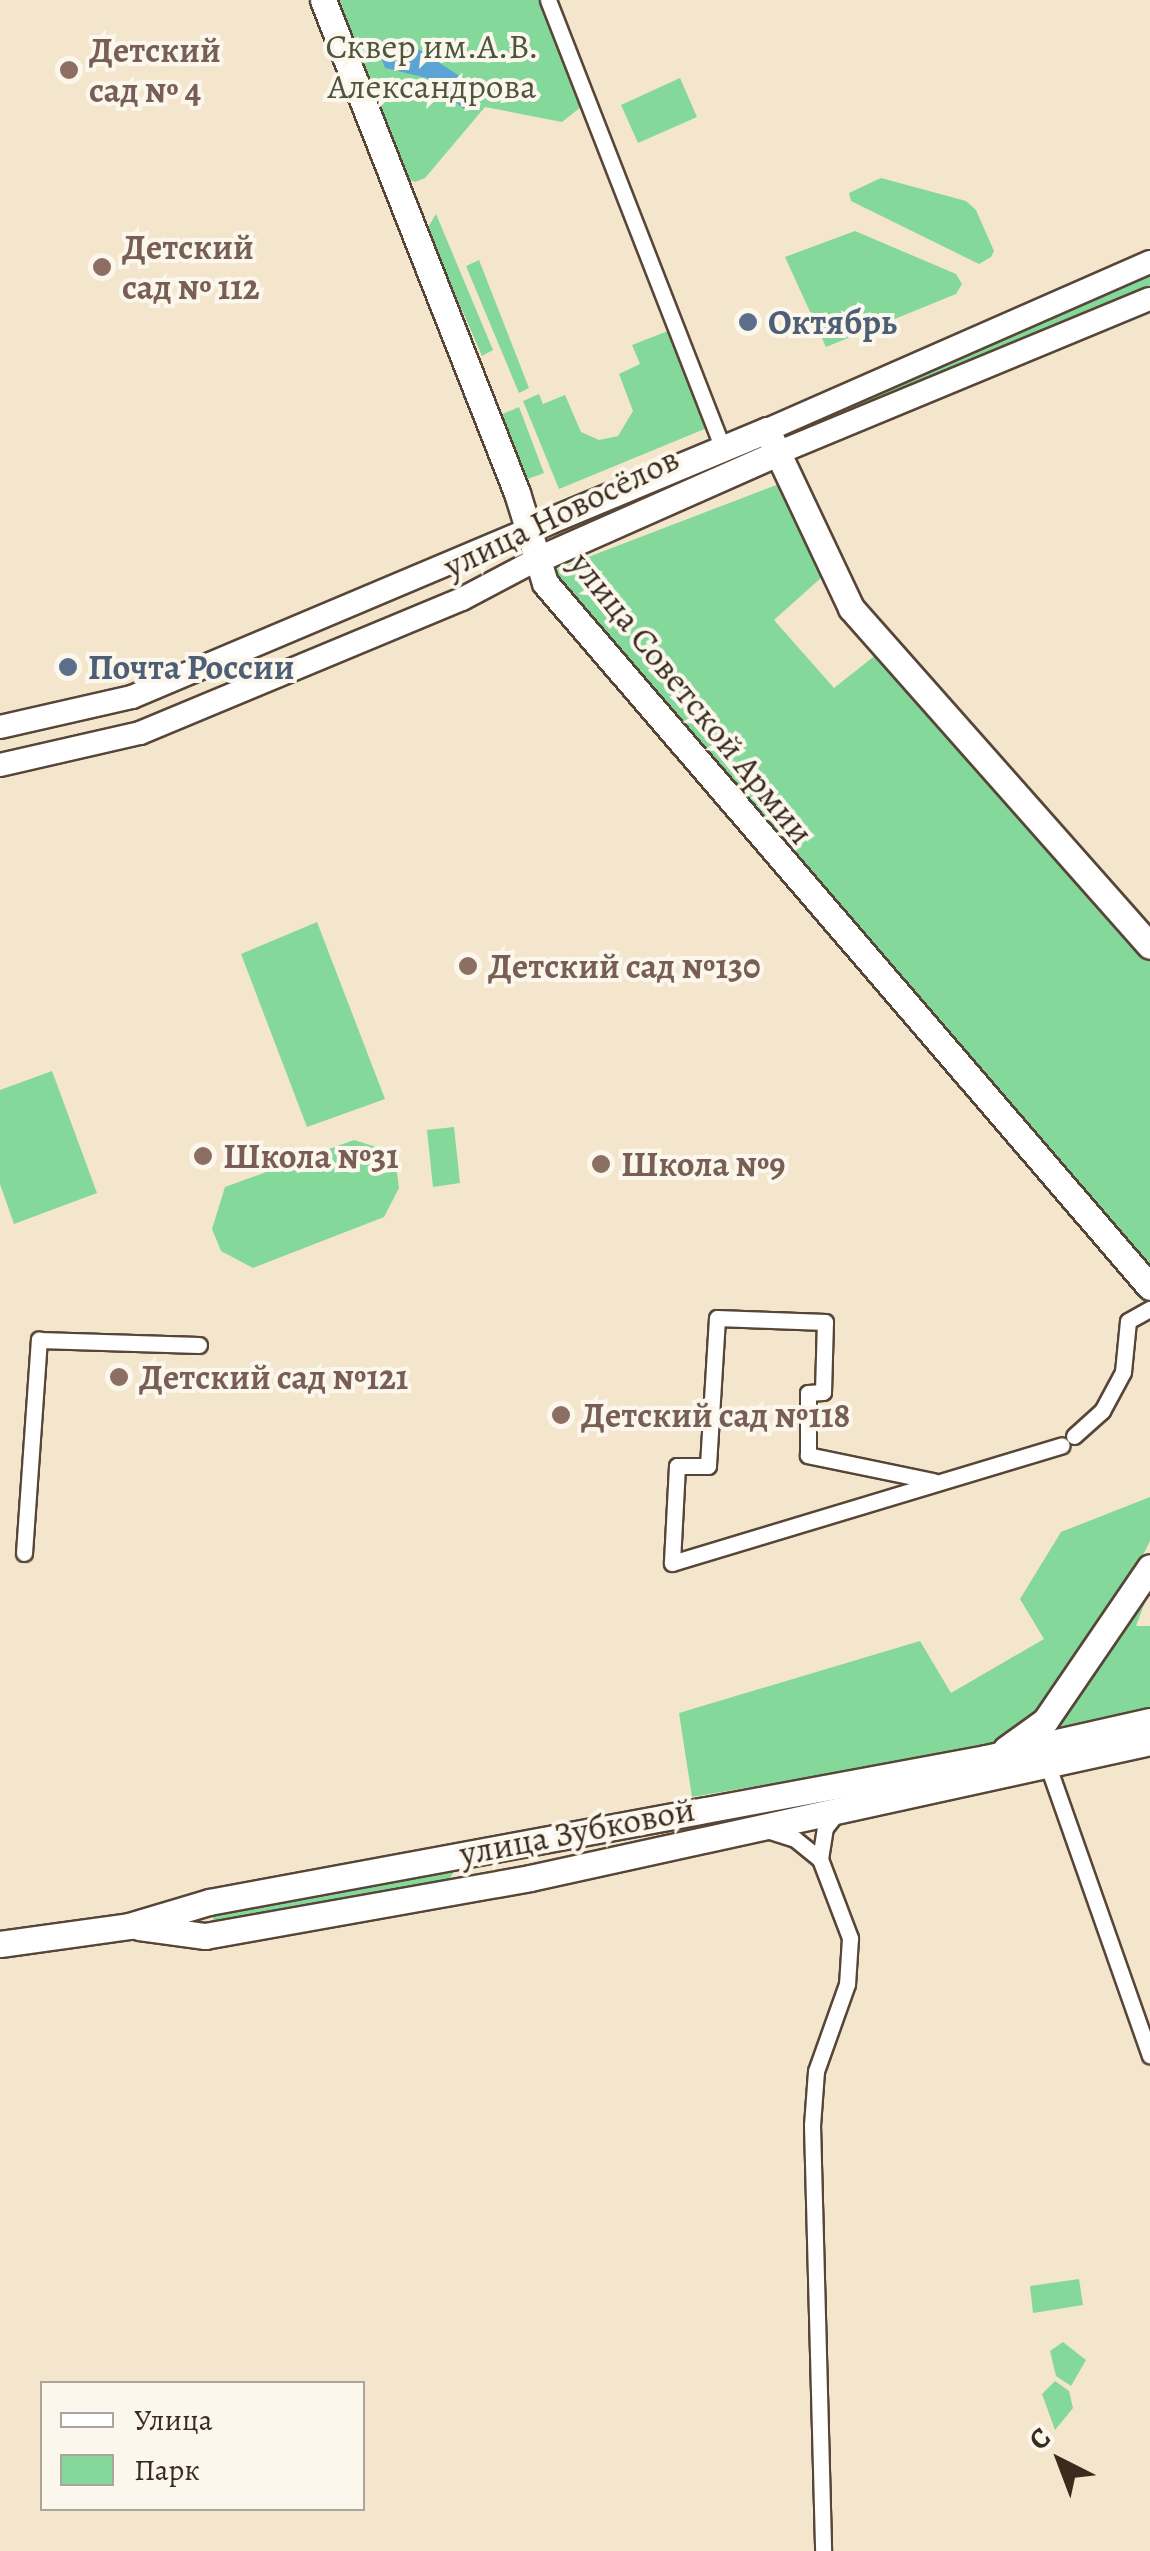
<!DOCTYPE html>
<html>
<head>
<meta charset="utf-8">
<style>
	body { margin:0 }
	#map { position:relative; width:1150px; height:2551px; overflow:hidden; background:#f4e6cd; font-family:Alegreya,serif }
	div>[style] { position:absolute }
	.green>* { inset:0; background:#83d89a }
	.water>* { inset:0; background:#5ca4d3 }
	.roads { filter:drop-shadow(2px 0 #574638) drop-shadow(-2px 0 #574638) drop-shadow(0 2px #574638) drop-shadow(0 -2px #574638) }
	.street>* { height:15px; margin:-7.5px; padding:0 7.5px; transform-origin:7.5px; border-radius:7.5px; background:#fff }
	.secondary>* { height:22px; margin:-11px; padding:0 11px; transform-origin:11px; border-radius:11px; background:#fff }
	.primary>* { height:25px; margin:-12.5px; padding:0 12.5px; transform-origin:12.5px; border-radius:12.5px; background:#fff }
	.dots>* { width:28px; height:28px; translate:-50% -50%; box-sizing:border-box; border:5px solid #fbf7ec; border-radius:50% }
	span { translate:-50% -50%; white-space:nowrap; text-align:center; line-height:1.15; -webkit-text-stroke:8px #fbf7ec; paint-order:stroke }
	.park-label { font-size:35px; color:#4d563d }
	.education-label { font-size:35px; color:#785e54; font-weight:700 }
	.left { translate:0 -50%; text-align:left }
	.service-label { font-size:35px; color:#4e5e75; font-weight:700 }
	.street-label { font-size:35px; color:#3b2a1e }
	.legend { position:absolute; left:40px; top:2381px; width:325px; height:130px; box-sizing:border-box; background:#fbf7ec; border:2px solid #aea59a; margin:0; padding:12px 18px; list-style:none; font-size:30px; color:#3b2a1e }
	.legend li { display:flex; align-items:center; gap:20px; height:50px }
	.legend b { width:50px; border:2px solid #aea59a }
	.north { position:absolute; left:1010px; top:2411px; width:100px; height:100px; -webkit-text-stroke:8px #fbf7ec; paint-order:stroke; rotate:318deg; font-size:28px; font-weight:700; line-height:40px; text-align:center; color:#3b2a1e }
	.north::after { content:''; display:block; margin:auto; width:35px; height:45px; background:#3b2a1e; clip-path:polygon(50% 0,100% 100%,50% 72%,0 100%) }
</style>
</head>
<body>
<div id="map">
	<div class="green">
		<i style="clip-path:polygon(333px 0,540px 0,581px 107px,562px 122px,485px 107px,425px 178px,415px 182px,406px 178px)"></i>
		<i style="clip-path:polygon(680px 78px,697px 117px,638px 143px,621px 105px)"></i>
		<i style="clip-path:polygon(881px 178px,966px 201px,976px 210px,994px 251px,991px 257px,979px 264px,851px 201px,849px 193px)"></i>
		<i style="clip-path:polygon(436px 214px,493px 350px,482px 356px,427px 229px)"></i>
		<i style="clip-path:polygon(855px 231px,956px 274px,962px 284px,956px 294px,826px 347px,785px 257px)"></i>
		<i style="clip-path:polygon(479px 260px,529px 388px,519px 393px,466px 266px)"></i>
		<i style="clip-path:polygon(1150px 270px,1150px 287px,862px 410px,858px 397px)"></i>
		<i style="clip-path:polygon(668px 331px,707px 428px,559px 489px,523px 401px,539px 394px,543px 404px,565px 395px,581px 432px,599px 440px,618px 436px,633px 411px,619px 374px,640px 364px,632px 345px)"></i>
		<i style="clip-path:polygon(519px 407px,544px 473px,525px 480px,500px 415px)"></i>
		<i style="clip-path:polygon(779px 484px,822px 577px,774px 620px,834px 688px,877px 654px,1150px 958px,1150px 1271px,549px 572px)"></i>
		<i style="clip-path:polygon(317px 922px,385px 1099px,307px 1127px,241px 954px)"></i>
		<i style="clip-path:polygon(52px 1071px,97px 1193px,14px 1224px,0 1184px,0 1090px)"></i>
		<i style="clip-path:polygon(454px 1127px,460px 1183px,433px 1187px,427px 1130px)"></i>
		<i style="clip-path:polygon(354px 1140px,376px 1147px,397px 1173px,399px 1188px,384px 1217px,253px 1268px,221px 1251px,212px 1229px,225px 1187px)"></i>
		<i style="clip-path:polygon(1150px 1497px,1150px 1541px,1134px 1573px,1037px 1712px,994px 1746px,692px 1797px,679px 1713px,920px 1641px,951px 1693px,1044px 1639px,1020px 1599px,1061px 1532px)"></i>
		<i style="clip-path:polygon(1150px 1589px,1136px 1626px,1150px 1626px,1150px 1710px,1087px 1728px,1054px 1725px)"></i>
		<i style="clip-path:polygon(444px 1866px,453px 1873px,447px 1884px,214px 1923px,212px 1914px)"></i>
		<i style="clip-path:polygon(1079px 2279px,1083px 2305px,1033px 2313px,1030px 2286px)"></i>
		<i style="clip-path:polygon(1063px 2342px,1086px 2360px,1071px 2386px,1056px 2376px,1050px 2351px)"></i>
		<i style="clip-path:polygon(1055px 2381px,1069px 2391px,1073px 2408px,1055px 2430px,1042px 2394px)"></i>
	</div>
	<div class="water">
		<i style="clip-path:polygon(391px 39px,409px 43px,458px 75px,470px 98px,465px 110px,427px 78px,385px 68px,377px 46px)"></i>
	</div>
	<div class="roads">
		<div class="street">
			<i style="left:548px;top:0;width:481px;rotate:68.7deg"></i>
			<i style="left:1074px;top:1436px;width:38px;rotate:-42deg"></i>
			<i style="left:1102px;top:1411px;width:44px;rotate:-61.7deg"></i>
			<i style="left:1123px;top:1372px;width:51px;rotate:-84.4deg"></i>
			<i style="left:1128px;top:1321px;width:25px;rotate:-29deg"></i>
			<i style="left:933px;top:1481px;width:128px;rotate:-168.3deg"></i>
			<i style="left:808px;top:1455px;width:62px;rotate:-90deg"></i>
			<i style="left:808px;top:1393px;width:15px;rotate:-4deg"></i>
			<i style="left:823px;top:1392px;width:70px;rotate:-88.4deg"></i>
			<i style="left:825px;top:1322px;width:108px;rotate:-177.9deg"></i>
			<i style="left:717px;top:1318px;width:148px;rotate:93.5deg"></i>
			<i style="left:708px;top:1466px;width:31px;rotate:180deg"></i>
			<i style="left:677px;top:1466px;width:97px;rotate:93deg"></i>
			<i style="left:672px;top:1563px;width:407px;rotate:-16.8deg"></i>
			<i style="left:24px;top:1553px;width:214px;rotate:-86deg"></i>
			<i style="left:39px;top:1340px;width:160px;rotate:1.8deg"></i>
			<i style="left:1048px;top:1766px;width:307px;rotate:70.6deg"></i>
			<i style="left:764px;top:1829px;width:33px;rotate:18deg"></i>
			<i style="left:795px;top:1839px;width:32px;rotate:39deg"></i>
			<i style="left:820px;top:1859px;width:85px;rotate:69.2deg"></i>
			<i style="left:850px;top:1938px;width:46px;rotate:93.7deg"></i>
			<i style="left:847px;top:1984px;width:92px;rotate:109.6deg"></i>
			<i style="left:816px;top:2071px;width:54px;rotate:94.2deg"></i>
			<i style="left:812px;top:2125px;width:426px;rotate:88.5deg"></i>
			<i style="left:820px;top:1859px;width:31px;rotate:-81deg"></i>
			<i style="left:825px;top:1828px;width:18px;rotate:-52deg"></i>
		</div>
		<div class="secondary">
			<i style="left:767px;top:430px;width:418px;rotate:-23.7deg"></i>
			<i style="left:780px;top:452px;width:400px;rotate:-22.5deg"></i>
			<i style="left:0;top:727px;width:135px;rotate:-12.8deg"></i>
			<i style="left:132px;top:697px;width:429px;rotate:-22.9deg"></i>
			<i style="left:0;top:765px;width:144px;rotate:-12.9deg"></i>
			<i style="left:140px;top:733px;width:349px;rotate:-22.6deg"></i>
			<i style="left:462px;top:599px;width:84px;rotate:-27.8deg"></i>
		</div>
		<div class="primary">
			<i style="left:323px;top:0;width:530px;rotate:68.52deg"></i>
			<i style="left:517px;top:493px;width:94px;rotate:72.7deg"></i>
			<i style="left:545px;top:583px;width:928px;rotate:49.33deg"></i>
			<i style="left:527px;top:530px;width:260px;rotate:-22.6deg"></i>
			<i style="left:767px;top:430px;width:197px;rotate:64.7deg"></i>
			<i style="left:851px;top:608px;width:451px;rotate:48.5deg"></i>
			<i style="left:536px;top:560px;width:267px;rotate:-23.9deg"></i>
			<i style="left:1006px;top:1749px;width:48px;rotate:-35.7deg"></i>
			<i style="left:1045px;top:1721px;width:186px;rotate:-55.7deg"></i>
			<i style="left:139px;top:1927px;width:67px;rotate:7.8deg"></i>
			<i style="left:205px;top:1936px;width:330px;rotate:-10.1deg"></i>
			<i style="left:530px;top:1878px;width:635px;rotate:-12.37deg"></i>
			<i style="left:0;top:1944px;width:130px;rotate:-7.9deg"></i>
			<i style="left:129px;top:1926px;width:84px;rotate:-16.7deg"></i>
			<i style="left:209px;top:1902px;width:790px;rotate:-10.5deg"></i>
			<i style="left:986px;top:1758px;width:168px;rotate:-12.7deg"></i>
		</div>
	</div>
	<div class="dots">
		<i style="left:69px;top:70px;background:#8d6e63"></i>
		<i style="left:102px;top:267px;background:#8d6e63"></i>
		<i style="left:748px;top:322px;background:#5c6f8a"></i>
		<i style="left:68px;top:667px;background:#5c6f8a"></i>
		<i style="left:468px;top:966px;background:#8d6e63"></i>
		<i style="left:203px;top:1156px;background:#8d6e63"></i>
		<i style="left:601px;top:1164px;background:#8d6e63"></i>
		<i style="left:119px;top:1377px;background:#8d6e63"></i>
		<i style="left:561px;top:1415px;background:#8d6e63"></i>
	</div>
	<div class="park-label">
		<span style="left:432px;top:66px">Сквер им.А.В.<br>Александрова</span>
	</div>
	<div class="education-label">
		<span class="left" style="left:89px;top:70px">Детский<br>сад № 4</span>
		<span class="left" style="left:122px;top:267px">Детский<br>сад № 112</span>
		<span class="left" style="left:488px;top:966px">Детский сад №130</span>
		<span class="left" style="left:223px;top:1156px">Школа №31</span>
		<span class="left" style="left:621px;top:1164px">Школа №9</span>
		<span class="left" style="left:139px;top:1377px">Детский сад №121</span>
		<span class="left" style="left:581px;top:1415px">Детский сад №118</span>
	</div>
	<div class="service-label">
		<span class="left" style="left:768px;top:322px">Октябрь</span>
		<span class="left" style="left:88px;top:667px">Почта России</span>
	</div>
	<div class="street-label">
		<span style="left:561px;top:512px;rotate:-26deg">улица Новосёлов</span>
		<span style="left:692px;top:698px;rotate:51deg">улица Советской Армии</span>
		<span style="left:577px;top:1831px;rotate:-11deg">улица Зубковой</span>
	</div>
	<ul class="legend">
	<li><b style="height:12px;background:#fff"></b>Улица</li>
	<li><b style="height:28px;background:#83d89a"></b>Парк</li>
	</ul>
	<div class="north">С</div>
</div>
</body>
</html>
